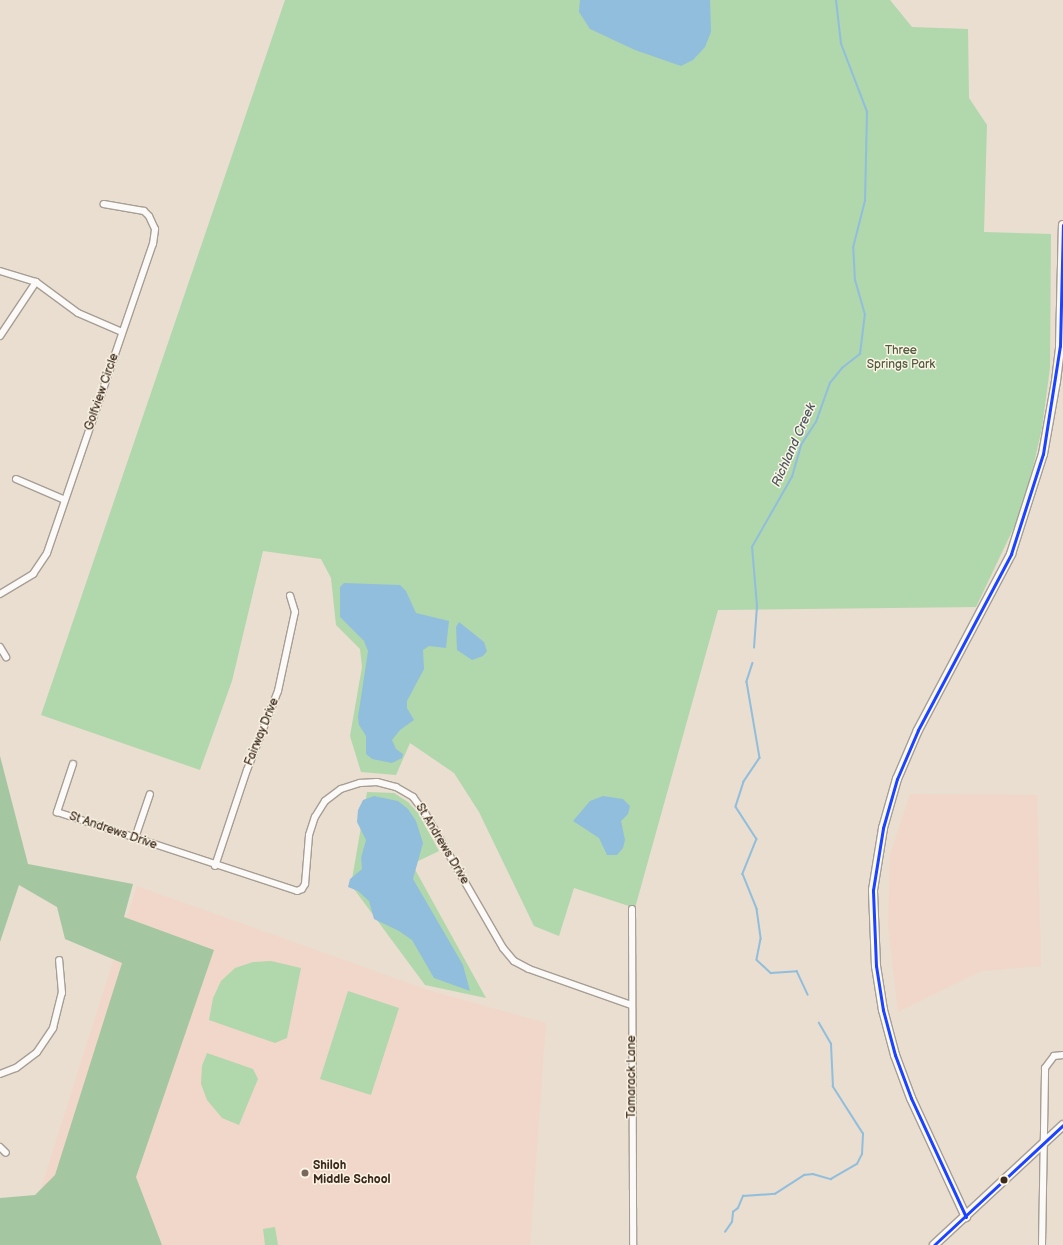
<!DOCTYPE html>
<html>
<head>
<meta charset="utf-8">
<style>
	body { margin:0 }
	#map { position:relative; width:1063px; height:1245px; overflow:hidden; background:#e9decf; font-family:"Balsamiq Sans",sans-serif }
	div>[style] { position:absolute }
	.built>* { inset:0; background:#f1d7ca }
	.green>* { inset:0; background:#b1d7ad }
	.forest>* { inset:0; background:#a4c7a1 }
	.water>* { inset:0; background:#91bedc }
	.stream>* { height:1.5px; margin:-0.75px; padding:0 0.75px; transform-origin:0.75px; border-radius:0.75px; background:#91bedc }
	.roads { filter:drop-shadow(1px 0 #a69e94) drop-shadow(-1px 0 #a69e94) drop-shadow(0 1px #a69e94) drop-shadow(0 -1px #a69e94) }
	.minor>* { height:6px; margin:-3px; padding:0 3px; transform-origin:3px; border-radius:3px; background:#fcfaf8 }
	.major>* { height:8px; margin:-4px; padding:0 4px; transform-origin:4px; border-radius:4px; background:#fcfaf8 }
	.bus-1>* { height:3px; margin:-1.5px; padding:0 1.5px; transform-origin:1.5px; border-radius:1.5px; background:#1c43ff }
	.dots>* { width:11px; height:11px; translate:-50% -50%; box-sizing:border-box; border:2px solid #fcf5e5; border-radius:50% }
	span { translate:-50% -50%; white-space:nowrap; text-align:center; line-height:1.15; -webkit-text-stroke:3px #fcf5e5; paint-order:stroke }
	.park-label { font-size:12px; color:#515c40 }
	.street-label { font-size:12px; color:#3b2a1e }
	.poi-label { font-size:12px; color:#3b2a1e; font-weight:700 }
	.left { translate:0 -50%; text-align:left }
	.water-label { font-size:13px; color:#4c5962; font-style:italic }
</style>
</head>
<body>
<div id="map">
	<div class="built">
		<i style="clip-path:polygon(910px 794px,1037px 795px,1041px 966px,981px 971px,898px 1012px,888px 925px,890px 854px)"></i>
		<i style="clip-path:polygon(137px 886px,428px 990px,546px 1023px,530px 1245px,23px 1245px)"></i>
	</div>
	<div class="green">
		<i style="clip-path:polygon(285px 0,890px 0,912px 27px,968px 29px,969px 98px,987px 125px,984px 232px,1051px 234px,1050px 368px,1042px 428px,1030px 481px,1017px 521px,976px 607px,718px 610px,635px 908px,574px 888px,559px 936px,534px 926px,479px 812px,454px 773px,410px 743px,396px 775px,361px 772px,350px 736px,362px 667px,360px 649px,336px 625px,331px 578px,321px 559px,263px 551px,232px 681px,200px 770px,41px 715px)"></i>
		<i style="clip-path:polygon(367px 792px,394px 793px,408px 802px,418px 813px,439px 851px,412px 864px,486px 998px,425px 985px,351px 885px)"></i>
		<i style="clip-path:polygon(271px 961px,301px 968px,287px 1038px,275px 1043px,209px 1020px,213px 998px,221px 981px,235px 968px,253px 962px)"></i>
		<i style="clip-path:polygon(348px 991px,399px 1008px,371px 1095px,320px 1079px)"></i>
		<i style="clip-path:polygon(207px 1053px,253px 1069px,258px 1079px,239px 1125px,222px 1118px,207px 1100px,201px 1084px,202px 1066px)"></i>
		<i style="clip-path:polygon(275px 1227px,278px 1245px,265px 1245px,263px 1229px)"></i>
	</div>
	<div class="forest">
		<i style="clip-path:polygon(0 756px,28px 864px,133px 884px,124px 917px,214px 950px,136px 1177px,162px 1245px,0 1245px,0 1198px,35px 1195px,55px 1175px,122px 963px,65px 939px,57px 907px,19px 885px,0 942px)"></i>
	</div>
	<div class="water">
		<i style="clip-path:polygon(580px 0,710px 0,711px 32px,705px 47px,693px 60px,681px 66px,635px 50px,590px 29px,579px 12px)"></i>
		<i style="clip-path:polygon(344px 583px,400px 585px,406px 591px,416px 613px,449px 621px,446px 648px,429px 646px,423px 650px,424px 669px,407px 701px,407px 708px,414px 720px,400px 730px,392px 740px,396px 749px,403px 754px,402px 758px,392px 763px,372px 759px,366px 754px,366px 736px,359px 725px,358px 717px,368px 651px,364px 641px,340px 617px,340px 587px)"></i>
		<i style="clip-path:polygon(459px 622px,484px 642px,487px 651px,483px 656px,472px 660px,457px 650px,456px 627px)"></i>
		<i style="clip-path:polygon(374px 796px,398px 801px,408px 809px,416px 821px,423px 843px,413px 879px,463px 965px,470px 991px,434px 978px,412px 940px,399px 931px,374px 919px,369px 901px,358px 891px,348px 887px,350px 879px,362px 869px,361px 858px,366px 840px,357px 822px,358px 810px,363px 800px)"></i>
		<i style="clip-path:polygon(603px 796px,623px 799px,630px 806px,628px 814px,621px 821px,625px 840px,623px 848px,617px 855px,607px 855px,599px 838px,573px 821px,590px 801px)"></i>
	</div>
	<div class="stream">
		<i style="left:754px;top:648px;width:42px;rotate:-85.9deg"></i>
		<i style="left:757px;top:606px;width:59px;rotate:-94.8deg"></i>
		<i style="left:752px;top:547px;width:81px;rotate:-60.3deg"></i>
		<i style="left:792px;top:477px;width:33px;rotate:-74deg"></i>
		<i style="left:801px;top:445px;width:27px;rotate:-57deg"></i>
		<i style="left:816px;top:422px;width:41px;rotate:-70.3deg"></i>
		<i style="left:830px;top:383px;width:19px;rotate:-51deg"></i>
		<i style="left:842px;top:368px;width:23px;rotate:-38deg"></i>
		<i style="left:860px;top:354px;width:39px;rotate:-83deg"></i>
		<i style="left:865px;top:315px;width:35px;rotate:-106deg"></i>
		<i style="left:855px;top:281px;width:33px;rotate:-93deg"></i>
		<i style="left:853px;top:248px;width:49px;rotate:-75.7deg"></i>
		<i style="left:865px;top:201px;width:89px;rotate:-88.7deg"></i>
		<i style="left:867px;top:112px;width:73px;rotate:-110.9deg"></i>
		<i style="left:841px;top:44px;width:44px;rotate:-96.5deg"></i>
		<i style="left:753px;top:663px;width:20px;rotate:108deg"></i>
		<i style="left:747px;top:682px;width:77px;rotate:80.3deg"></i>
		<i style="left:760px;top:758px;width:29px;rotate:124deg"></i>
		<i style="left:744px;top:782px;width:26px;rotate:108deg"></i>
		<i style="left:736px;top:807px;width:38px;rotate:57deg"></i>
		<i style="left:757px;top:839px;width:38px;rotate:112deg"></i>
		<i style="left:743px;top:874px;width:38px;rotate:68deg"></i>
		<i style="left:757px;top:909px;width:30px;rotate:82deg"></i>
		<i style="left:761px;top:939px;width:21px;rotate:101deg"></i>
		<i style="left:757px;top:960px;width:19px;rotate:43deg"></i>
		<i style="left:771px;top:973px;width:26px;rotate:-4deg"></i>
		<i style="left:797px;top:971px;width:26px;rotate:65deg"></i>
		<i style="left:725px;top:1232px;width:12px;rotate:-55deg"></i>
		<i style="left:732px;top:1222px;width:10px;rotate:-84deg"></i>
		<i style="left:733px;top:1212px;width:6px;rotate:-39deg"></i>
		<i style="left:738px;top:1208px;width:13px;rotate:-67deg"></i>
		<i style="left:743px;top:1196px;width:32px;rotate:-4deg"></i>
		<i style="left:775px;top:1194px;width:35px;rotate:-33deg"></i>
		<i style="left:804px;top:1175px;width:9px;rotate:-6deg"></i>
		<i style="left:813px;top:1174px;width:19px;rotate:16deg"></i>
		<i style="left:831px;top:1179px;width:30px;rotate:-30deg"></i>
		<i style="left:857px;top:1164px;width:11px;rotate:-63deg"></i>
		<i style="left:862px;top:1154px;width:20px;rotate:-87deg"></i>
		<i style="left:863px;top:1134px;width:56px;rotate:-122.6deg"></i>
		<i style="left:833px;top:1087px;width:43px;rotate:-92.7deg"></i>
		<i style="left:831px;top:1044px;width:24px;rotate:-120deg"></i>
	</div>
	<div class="roads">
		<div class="minor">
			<i style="left:0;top:271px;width:38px;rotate:17deg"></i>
			<i style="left:36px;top:282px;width:52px;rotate:36.4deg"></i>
			<i style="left:78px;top:313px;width:48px;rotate:23.4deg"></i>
			<i style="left:0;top:336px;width:65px;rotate:-56.3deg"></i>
			<i style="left:16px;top:479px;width:53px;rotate:23.2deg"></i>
			<i style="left:0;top:594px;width:39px;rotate:-31deg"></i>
			<i style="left:33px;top:574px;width:25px;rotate:-56deg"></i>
			<i style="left:47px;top:553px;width:327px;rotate:-71.1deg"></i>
			<i style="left:153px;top:244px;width:15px;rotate:-82deg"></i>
			<i style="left:155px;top:229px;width:14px;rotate:-115deg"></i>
			<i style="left:149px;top:216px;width:7px;rotate:-135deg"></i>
			<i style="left:144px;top:211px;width:41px;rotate:-170.1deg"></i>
			<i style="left:0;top:647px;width:12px;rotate:59deg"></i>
			<i style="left:73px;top:764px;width:51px;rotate:108.4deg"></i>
			<i style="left:57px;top:812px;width:253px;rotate:18.2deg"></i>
			<i style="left:297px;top:891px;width:5px;rotate:-22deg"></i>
			<i style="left:302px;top:889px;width:6px;rotate:-59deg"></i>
			<i style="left:305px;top:884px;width:49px;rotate:-85.3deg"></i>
			<i style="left:309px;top:835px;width:19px;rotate:-72deg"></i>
			<i style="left:315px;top:817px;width:19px;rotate:-58deg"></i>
			<i style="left:325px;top:801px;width:20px;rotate:-37deg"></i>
			<i style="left:341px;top:789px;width:20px;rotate:-18deg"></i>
			<i style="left:360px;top:783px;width:17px;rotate:-3deg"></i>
			<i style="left:377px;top:782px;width:20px;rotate:15deg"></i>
			<i style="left:396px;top:787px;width:20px;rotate:30deg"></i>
			<i style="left:413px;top:797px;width:20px;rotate:53deg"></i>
			<i style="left:425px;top:813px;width:156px;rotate:60deg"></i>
			<i style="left:503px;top:948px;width:17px;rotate:50deg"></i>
			<i style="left:514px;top:961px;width:17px;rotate:28deg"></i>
			<i style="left:529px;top:969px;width:108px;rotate:19.4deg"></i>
			<i style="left:135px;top:838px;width:46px;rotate:-71.2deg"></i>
			<i style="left:215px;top:866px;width:101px;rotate:-71.6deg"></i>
			<i style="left:247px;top:770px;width:85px;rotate:-68.6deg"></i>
			<i style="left:278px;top:691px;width:81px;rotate:-77.9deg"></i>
			<i style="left:295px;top:612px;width:17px;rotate:-107deg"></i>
			<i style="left:632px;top:909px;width:336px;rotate:89.8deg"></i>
			<i style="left:0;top:1074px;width:17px;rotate:-21deg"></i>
			<i style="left:16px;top:1068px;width:26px;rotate:-37deg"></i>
			<i style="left:37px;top:1052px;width:29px;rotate:-56deg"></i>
			<i style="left:53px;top:1028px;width:36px;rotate:-76deg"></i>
			<i style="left:62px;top:993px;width:33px;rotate:-95deg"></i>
			<i style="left:0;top:1147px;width:8px;rotate:45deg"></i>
			<i style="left:1042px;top:1245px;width:177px;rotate:-89deg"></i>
			<i style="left:1045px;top:1068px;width:15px;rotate:-53deg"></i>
			<i style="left:1054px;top:1056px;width:9px;rotate:-6deg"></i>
		</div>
		<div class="major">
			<i style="left:966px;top:1217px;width:131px;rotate:-114.8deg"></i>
			<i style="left:911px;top:1098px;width:46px;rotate:-110.4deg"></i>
			<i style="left:895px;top:1055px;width:47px;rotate:-104.9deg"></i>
			<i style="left:883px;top:1010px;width:45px;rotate:-99deg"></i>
			<i style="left:876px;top:966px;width:76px;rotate:-92.3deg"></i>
			<i style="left:873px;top:890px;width:63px;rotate:-80.8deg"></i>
			<i style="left:883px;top:828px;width:51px;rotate:-74.1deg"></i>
			<i style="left:897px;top:779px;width:53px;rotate:-66.8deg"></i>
			<i style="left:918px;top:730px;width:199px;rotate:-62.1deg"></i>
			<i style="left:1011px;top:554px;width:105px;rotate:-72.3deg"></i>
			<i style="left:1043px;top:454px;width:74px;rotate:-79.9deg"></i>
			<i style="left:1056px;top:381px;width:35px;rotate:-83deg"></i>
			<i style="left:1060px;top:346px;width:121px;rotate:-88.6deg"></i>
			<i style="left:934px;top:1245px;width:176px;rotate:-42.9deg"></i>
		</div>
	</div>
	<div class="bus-1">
		<i style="left:966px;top:1217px;width:131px;rotate:-114.8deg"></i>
		<i style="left:911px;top:1098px;width:46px;rotate:-110.4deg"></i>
		<i style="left:895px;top:1055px;width:47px;rotate:-104.9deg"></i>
		<i style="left:883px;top:1010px;width:45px;rotate:-99deg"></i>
		<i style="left:876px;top:966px;width:76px;rotate:-92.3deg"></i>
		<i style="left:873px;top:890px;width:63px;rotate:-80.8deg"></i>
		<i style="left:883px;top:828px;width:51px;rotate:-74.1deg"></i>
		<i style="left:897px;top:779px;width:53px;rotate:-66.8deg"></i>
		<i style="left:918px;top:730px;width:199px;rotate:-62.1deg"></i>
		<i style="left:1011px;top:554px;width:105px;rotate:-72.3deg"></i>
		<i style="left:1043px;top:454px;width:109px;rotate:-81.1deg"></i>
		<i style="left:1060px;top:346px;width:121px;rotate:-88.6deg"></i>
		<i style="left:934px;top:1245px;width:176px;rotate:-42.9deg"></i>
	</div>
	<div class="dots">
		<i style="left:305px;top:1173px;background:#78695c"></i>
		<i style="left:1004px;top:1180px;background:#3b2a1e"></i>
	</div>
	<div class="park-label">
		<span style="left:901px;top:358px">Three<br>Springs Park</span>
	</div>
	<div class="street-label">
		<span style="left:102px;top:392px;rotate:-71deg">Golfview Circle</span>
		<span style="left:262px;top:732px;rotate:-68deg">Fairway Drive</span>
		<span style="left:113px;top:831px;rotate:19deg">St Andrews Drive</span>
		<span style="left:442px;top:844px;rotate:59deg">St Andrews Drive</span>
		<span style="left:632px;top:1077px;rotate:-90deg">Tamarack Lane</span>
	</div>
	<div class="poi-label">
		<span class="left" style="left:313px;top:1173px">Shiloh<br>Middle School</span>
	</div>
	<div class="water-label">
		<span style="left:794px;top:445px;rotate:-66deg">Richland Creek</span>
	</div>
</div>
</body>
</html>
